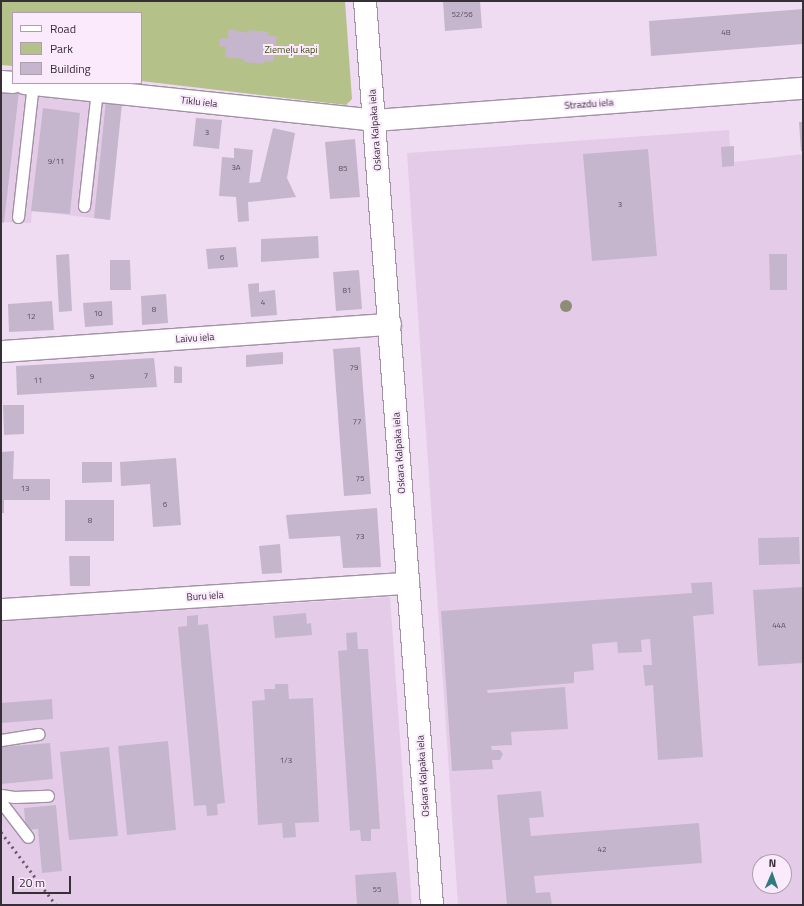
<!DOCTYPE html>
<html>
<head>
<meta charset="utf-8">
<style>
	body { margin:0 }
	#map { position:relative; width:804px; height:906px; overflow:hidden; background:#efdcf2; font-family:"Titillium Web",sans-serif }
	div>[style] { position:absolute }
	.built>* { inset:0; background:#e4cce8 }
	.green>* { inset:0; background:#b4c28a }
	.building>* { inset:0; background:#c6b6cd }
	.roads { filter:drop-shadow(1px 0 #a290a5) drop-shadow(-1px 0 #a290a5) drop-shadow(0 1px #a290a5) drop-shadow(0 -1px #a290a5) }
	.lane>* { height:11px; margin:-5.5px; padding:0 5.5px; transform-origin:5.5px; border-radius:5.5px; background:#fff }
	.street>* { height:21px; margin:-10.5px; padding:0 10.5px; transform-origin:10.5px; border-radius:10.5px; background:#fff }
	.secondary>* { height:22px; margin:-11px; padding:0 11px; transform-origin:11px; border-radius:11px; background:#fff }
	.rail>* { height:3px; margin-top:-1.5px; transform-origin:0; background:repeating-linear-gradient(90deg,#635864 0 2px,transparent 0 6px) }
	.trees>* { width:12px; height:12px; margin:-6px; border-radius:50%; background:#8e8c77 }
	span { translate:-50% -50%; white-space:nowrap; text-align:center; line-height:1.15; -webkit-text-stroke:4px #faeafc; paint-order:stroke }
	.number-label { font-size:8px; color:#5b515d }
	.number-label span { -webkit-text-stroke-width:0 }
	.park-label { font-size:10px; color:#3f4a13 }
	.street-label { font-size:10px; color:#372f38 }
	.frame { position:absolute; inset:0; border:2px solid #372f38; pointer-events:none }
	.legend { position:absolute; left:12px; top:12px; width:130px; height:72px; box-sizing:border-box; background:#faeafc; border:1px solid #ac9fae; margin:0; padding:5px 7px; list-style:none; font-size:12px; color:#372f38 }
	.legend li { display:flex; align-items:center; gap:8px; height:20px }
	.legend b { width:20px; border:1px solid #ac9fae }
	.north { position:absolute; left:752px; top:854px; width:40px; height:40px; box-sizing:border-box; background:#faeafc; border:1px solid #ac9fae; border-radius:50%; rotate:2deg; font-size:11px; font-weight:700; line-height:16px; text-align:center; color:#372f38 }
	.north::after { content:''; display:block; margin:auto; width:14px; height:18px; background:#317a7d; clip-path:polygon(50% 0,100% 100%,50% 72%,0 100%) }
	.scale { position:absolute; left:12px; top:876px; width:59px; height:18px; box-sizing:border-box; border:2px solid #372f38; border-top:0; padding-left:5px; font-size:12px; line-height:14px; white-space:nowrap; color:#372f38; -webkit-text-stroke:3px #faeafc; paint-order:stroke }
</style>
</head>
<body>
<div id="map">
	<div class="built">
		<i style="clip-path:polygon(1px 88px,122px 103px,110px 220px,32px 211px,31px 223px,1px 222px)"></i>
		<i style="clip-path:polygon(evenodd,729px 130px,730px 146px,734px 146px,734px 162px,803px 154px,803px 905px,458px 905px,407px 153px,729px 130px,760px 862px,784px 862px,784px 886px,760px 886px,760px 862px)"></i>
		<i style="clip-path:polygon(390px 597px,412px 905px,1px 905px,1px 621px)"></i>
	</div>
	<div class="green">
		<i style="clip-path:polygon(1px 1px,345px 1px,352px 99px,346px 105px,141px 81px,141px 13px,13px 13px,13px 66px,1px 65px)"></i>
	</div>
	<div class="building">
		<i style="clip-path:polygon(443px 1px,480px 1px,482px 28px,445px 31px)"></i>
		<i style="clip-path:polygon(803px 9px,803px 44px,651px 56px,649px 21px)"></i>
		<i style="clip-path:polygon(229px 29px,248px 33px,249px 30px,268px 32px,268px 35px,277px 37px,273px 62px,264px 61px,264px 64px,244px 62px,244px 59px,225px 57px,226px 47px,219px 46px,220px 38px,227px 39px)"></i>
		<i style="clip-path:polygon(1px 89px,19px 91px,4px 223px,1px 222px)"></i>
		<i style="clip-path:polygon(106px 100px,122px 103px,110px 220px,94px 218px)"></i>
		<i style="clip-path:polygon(43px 108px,80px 113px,70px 214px,31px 211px)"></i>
		<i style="clip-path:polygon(196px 118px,222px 120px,219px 149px,193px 146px)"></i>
		<i style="clip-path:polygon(799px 122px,803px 122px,803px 151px,801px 151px)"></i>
		<i style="clip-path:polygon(273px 128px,295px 133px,287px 178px,296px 197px,248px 202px,249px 221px,238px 222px,236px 197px,219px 196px,222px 157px,234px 158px,234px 148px,253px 150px,249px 183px,260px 182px)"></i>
		<i style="clip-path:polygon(355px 139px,360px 197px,330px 199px,325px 142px)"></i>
		<i style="clip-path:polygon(734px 146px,734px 166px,722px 167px,721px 147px)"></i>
		<i style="clip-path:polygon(648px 149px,657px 256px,592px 261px,583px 154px)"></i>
		<i style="clip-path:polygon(318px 236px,319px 258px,261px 262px,261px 239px)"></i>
		<i style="clip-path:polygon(236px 247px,238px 267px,208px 269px,206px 249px)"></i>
		<i style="clip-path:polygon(69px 254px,72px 311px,59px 312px,56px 255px)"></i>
		<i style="clip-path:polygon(769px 254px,787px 254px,787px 290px,770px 290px)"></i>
		<i style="clip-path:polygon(110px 260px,130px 260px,131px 290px,110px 290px)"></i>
		<i style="clip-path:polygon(359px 270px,362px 309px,336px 311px,333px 272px)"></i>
		<i style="clip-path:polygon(259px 283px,259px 292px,275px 290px,277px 315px,251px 317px,248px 284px)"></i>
		<i style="clip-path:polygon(166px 294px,168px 323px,142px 325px,141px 296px)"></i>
		<i style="clip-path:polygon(52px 301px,54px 330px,9px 332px,8px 304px)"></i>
		<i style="clip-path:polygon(112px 301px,113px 325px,85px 327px,83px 303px)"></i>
		<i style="clip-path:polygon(360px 347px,371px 494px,344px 496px,333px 349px)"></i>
		<i style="clip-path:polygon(283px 352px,283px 364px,246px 367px,246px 355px)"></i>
		<i style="clip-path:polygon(154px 358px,157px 387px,17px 395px,16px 366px)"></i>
		<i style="clip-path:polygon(174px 366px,182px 367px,182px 383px,174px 383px)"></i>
		<i style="clip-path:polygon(3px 405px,24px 405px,24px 434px,4px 435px)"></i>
		<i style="clip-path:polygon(14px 451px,13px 479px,50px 479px,50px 500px,4px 500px,4px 513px,1px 513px,1px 452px)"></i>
		<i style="clip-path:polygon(176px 458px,181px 525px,153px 527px,150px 484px,121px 486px,120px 462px)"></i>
		<i style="clip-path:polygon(82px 462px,112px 462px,112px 482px,82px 483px)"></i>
		<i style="clip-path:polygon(65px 500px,114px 500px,114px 541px,65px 541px)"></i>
		<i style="clip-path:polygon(377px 508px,381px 567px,343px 568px,340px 536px,289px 539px,286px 515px)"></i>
		<i style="clip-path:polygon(799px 537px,800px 564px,759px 565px,758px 538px)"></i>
		<i style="clip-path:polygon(280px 544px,282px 573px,262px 574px,259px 546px)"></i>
		<i style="clip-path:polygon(69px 556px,90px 556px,90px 586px,70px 586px)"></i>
		<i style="clip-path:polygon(712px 582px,714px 614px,693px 616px,703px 757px,658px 760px,653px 685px,645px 686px,643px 665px,652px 665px,650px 639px,641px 640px,642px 652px,618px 653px,617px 642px,592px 644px,594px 670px,574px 672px,574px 683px,487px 690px,488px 693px,565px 687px,568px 729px,511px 732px,512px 745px,491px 746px,492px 750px,500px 750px,503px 754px,500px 760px,492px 760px,493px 769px,452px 771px,441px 611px,692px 593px,691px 583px)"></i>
		<i style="clip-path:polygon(803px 587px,803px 663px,758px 666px,753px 590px)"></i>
		<i style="clip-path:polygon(306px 613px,307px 624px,311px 623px,312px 635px,275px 638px,273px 616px)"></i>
		<i style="clip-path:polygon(198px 615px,198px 625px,208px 624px,225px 803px,217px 804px,218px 815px,207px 816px,206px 805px,194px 806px,178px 627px,187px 626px,187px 616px)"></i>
		<i style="clip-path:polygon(357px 632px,358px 649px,368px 649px,380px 829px,371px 829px,371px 841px,361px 841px,360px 830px,350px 831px,338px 651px,347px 650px,346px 633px)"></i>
		<i style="clip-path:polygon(275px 684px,288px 684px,289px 699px,313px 698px,319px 822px,295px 823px,296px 837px,283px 838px,282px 823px,258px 825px,252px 701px,265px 700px,264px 689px,275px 689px)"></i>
		<i style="clip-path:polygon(52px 699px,53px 719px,1px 723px,1px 703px)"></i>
		<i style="clip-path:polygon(168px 741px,176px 830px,127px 835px,118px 746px)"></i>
		<i style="clip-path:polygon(50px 743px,53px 779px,1px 784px,1px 747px)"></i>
		<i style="clip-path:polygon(109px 747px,118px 836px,69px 840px,60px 752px)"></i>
		<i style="clip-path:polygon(541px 791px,544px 817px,529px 818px,531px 836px,699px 823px,702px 863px,534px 876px,536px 893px,550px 892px,552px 905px,507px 905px,497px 795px)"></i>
		<i style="clip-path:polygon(56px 805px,62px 871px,42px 873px,38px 829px,26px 830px,24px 808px)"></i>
		<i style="clip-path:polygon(396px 872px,399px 905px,357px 905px,355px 875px)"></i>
	</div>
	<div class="roads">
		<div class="lane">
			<i style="left:84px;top:206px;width:116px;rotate:-83.6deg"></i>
			<i style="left:18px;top:217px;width:134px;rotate:-83.6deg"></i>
			<i style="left:1px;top:740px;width:38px;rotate:-9deg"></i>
			<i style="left:1px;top:795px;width:13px;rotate:9deg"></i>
			<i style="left:14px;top:797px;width:34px;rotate:-2deg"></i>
			<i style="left:1px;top:802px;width:44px;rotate:52.4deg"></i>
		</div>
		<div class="street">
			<i style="left:1px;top:81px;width:12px;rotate:5deg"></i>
			<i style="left:24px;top:83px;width:352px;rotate:6deg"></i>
			<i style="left:374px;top:120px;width:430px;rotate:-4.3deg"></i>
			<i style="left:1px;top:351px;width:390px;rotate:-4deg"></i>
			<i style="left:1px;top:609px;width:408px;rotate:-3.7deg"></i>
		</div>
		<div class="secondary">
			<i style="left:365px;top:1px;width:906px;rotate:85.76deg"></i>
		</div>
	</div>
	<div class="rail">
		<i style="left:1px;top:832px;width:91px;rotate:53deg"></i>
	</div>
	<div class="trees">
		<i style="left:566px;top:306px"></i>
	</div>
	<div class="number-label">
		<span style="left:462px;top:15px">52/56</span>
		<span style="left:726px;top:33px">4B</span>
		<span style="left:207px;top:133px">3</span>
		<span style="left:56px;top:162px">9/11</span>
		<span style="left:236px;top:168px">3A</span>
		<span style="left:343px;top:169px">85</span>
		<span style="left:620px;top:205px">3</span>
		<span style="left:222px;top:258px">6</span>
		<span style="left:347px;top:291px">81</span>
		<span style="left:263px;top:303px">4</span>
		<span style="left:154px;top:310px">8</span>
		<span style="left:98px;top:314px">10</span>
		<span style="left:31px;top:317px">12</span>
		<span style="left:354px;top:368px">79</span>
		<span style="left:146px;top:376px">7</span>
		<span style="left:92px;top:377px">9</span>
		<span style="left:38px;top:381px">11</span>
		<span style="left:357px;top:422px">77</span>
		<span style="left:360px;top:479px">75</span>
		<span style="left:25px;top:489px">13</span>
		<span style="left:165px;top:505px">6</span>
		<span style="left:90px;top:521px">8</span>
		<span style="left:360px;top:537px">73</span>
		<span style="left:779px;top:626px">44A</span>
		<span style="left:286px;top:761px">1/3</span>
		<span style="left:602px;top:850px">42</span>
		<span style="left:377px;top:890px">55</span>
	</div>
	<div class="park-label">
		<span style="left:291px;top:50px">Ziemeļu kapi</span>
	</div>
	<div class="street-label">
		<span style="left:199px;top:102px;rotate:6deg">Tīklu iela</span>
		<span style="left:589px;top:104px;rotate:-4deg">Strazdu iela</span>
		<span style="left:375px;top:130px;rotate:-94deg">Oskara Kalpaka iela</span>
		<span style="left:195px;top:338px;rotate:-4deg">Laivu iela</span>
		<span style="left:399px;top:453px;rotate:-94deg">Oskara Kalpaka iela</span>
		<span style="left:205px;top:596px;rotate:-4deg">Buru iela</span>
		<span style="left:423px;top:776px;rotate:-94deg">Oskara Kalpaka iela</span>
	</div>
	<div class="frame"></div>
	<ul class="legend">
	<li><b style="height:5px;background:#fff"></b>Road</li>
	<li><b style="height:11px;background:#b4c28a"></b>Park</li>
	<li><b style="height:11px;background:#c6b6cd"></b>Building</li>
	</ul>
	<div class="north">N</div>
	<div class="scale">20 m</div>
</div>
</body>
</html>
